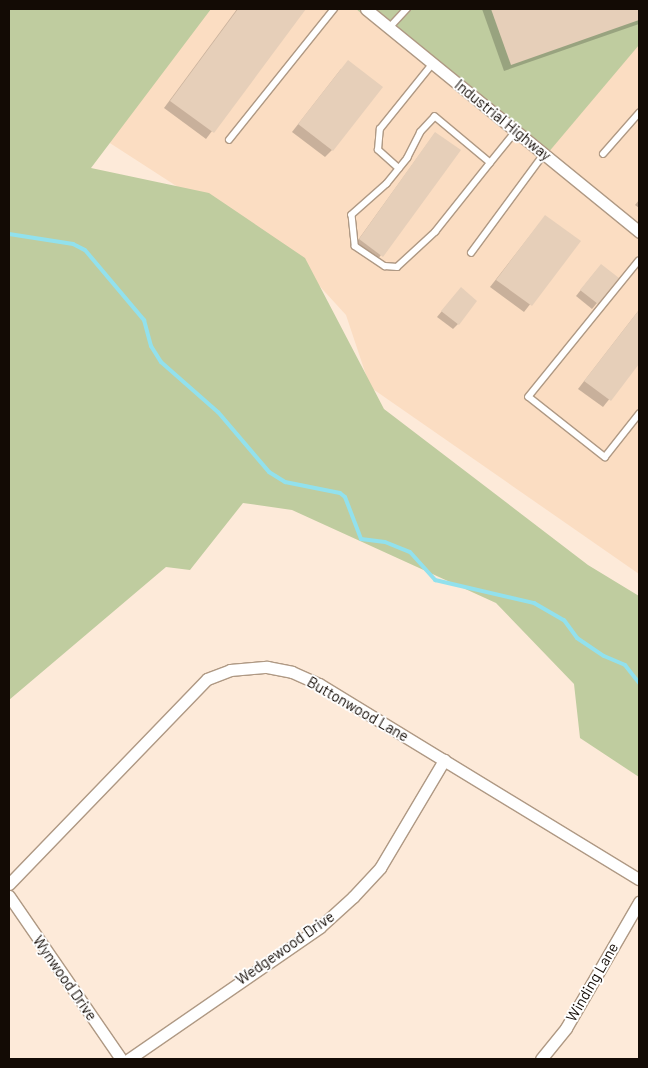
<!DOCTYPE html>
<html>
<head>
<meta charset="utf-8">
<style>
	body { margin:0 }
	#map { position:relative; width:648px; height:1068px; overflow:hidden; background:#fdead9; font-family:Barlow,sans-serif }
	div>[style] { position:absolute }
	.built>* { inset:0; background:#fbddc2 }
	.green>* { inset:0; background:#bfcc9f }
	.shadow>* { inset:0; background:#0003 }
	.stream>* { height:4px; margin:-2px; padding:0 2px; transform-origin:2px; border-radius:2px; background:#92e1ed }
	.building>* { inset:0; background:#e6cfb9 }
	.roads { filter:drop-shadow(1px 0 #af9984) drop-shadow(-1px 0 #af9984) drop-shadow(0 1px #af9984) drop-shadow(0 -1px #af9984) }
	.lane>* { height:5.5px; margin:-2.75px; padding:0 2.75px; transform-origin:2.75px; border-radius:2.75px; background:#fff }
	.street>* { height:11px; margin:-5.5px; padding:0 5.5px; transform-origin:5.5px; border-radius:5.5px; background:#fff }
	span { translate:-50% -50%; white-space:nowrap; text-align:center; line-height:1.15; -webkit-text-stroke:4px #fff; paint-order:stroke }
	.street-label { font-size:15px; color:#130b05 }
	.frame { position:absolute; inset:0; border:10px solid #130b05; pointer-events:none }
</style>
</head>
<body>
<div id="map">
	<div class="built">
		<i style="clip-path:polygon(9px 9px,639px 9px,639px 574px,370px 387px,346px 315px,303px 268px,99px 136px)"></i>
	</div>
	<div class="green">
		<i style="clip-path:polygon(9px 9px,211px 9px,91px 168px,209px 193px,305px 258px,384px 409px,588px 565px,639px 596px,639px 777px,580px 738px,574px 684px,496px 603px,292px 510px,243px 503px,190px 570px,166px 567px,9px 700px)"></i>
		<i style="clip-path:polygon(356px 9px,639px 9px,639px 45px,542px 160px)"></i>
	</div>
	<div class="shadow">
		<i style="clip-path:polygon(237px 9px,304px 9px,206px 139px,164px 108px)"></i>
		<i style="clip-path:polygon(482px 9px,639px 9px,639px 24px,504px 71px)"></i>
		<i style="clip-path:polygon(341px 69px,332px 150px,325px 157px,292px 132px)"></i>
		<i style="clip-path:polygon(435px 133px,459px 151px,375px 263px,353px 247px)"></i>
		<i style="clip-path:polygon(639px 200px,639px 208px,635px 205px)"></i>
		<i style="clip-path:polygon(539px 224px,579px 242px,524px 312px,490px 287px)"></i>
		<i style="clip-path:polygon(596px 271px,617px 279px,592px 309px,576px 296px)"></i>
		<i style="clip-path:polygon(456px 294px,458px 324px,453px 329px,437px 317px)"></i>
		<i style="clip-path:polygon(639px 310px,639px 362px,603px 407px,578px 389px)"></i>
	</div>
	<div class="stream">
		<i style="left:9px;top:234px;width:65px;rotate:8.9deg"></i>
		<i style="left:73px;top:244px;width:13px;rotate:27deg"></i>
		<i style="left:85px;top:250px;width:92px;rotate:49.9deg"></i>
		<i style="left:144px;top:320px;width:27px;rotate:75deg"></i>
		<i style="left:151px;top:346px;width:19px;rotate:58deg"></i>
		<i style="left:161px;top:362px;width:76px;rotate:41.3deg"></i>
		<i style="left:218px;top:412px;width:79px;rotate:49.6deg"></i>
		<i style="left:269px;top:472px;width:19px;rotate:32deg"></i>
		<i style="left:285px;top:482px;width:56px;rotate:11.3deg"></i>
		<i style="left:340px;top:493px;width:6px;rotate:39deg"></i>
		<i style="left:345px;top:497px;width:45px;rotate:69.1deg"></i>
		<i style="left:361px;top:539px;width:24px;rotate:7deg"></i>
		<i style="left:385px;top:542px;width:27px;rotate:22deg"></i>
		<i style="left:410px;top:552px;width:38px;rotate:48deg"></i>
		<i style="left:435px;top:580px;width:102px;rotate:13.1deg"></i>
		<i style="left:534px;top:603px;width:34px;rotate:30deg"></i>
		<i style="left:564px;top:620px;width:22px;rotate:54deg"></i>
		<i style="left:577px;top:638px;width:32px;rotate:34deg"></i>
		<i style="left:604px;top:656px;width:23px;rotate:23deg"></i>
		<i style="left:625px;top:665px;width:23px;rotate:52deg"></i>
	</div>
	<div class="building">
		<i style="clip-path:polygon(238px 9px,306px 9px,214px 133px,170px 101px)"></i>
		<i style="clip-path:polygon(491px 9px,639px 9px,639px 20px,511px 65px)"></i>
		<i style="clip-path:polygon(348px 60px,383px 87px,333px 151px,298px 124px)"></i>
		<i style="clip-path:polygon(435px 132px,461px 150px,383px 257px,359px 239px)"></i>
		<i style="clip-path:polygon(545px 215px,581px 241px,532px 306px,496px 280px)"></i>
		<i style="clip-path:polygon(601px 264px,619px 278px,598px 304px,580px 290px)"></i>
		<i style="clip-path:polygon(461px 287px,477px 301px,459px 325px,441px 311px)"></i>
		<i style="clip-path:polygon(639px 310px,639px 364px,611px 401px,584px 381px)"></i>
	</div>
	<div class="roads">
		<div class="lane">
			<i style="left:389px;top:28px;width:26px;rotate:-47deg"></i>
			<i style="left:229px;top:140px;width:168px;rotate:-51.3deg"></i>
			<i style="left:603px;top:154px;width:55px;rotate:-48.7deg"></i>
			<i style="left:490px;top:163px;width:72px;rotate:-140.1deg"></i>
			<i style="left:435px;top:117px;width:21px;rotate:133deg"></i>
			<i style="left:421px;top:132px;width:29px;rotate:117deg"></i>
			<i style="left:408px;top:158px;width:33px;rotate:129deg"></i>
			<i style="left:387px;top:184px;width:47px;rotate:138.5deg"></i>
			<i style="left:352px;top:215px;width:31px;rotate:84deg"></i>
			<i style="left:355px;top:246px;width:36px;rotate:34deg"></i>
			<i style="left:385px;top:266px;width:12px;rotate:5deg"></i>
			<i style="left:397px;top:267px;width:52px;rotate:-42.6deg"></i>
			<i style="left:435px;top:232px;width:88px;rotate:-51.4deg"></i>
			<i style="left:490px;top:163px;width:41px;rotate:-50.9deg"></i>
			<i style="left:399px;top:169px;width:28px;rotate:-138deg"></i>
			<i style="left:378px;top:150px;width:21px;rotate:-85deg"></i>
			<i style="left:380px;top:129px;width:85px;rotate:-51.2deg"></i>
			<i style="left:471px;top:253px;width:123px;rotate:-53.6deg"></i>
			<i style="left:639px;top:261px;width:175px;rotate:129deg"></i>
			<i style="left:529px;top:397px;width:97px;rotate:38.3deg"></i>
			<i style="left:605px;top:457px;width:55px;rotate:-51.7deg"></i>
		</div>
		<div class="street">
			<i style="left:366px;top:9px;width:353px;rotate:39.2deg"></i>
			<i style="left:9px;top:884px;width:285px;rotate:-46deg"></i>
			<i style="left:207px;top:679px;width:25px;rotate:-21deg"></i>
			<i style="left:230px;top:670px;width:37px;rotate:-5deg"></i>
			<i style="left:267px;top:667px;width:25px;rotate:11deg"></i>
			<i style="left:292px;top:672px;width:30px;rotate:24deg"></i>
			<i style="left:319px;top:684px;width:375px;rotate:31.4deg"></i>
			<i style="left:9px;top:896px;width:198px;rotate:55.5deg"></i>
			<i style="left:129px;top:1059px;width:232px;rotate:-34.6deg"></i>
			<i style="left:320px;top:927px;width:45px;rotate:-42.3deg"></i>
			<i style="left:353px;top:897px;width:40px;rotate:-47deg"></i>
			<i style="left:380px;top:868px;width:126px;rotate:-59.3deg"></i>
			<i style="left:541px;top:1059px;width:40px;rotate:-51deg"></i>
			<i style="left:566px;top:1028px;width:146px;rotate:-59.9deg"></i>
		</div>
	</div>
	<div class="street-label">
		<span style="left:503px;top:120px;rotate:39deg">Industrial Highway</span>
		<span style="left:358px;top:709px;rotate:30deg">Buttonwood Lane</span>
		<span style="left:285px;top:948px;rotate:-35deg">Wedgewood Drive</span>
		<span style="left:65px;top:978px;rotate:55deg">Wynwood Drive</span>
		<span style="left:592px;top:982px;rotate:-60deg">Winding Lane</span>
	</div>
	<div class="frame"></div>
</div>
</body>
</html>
